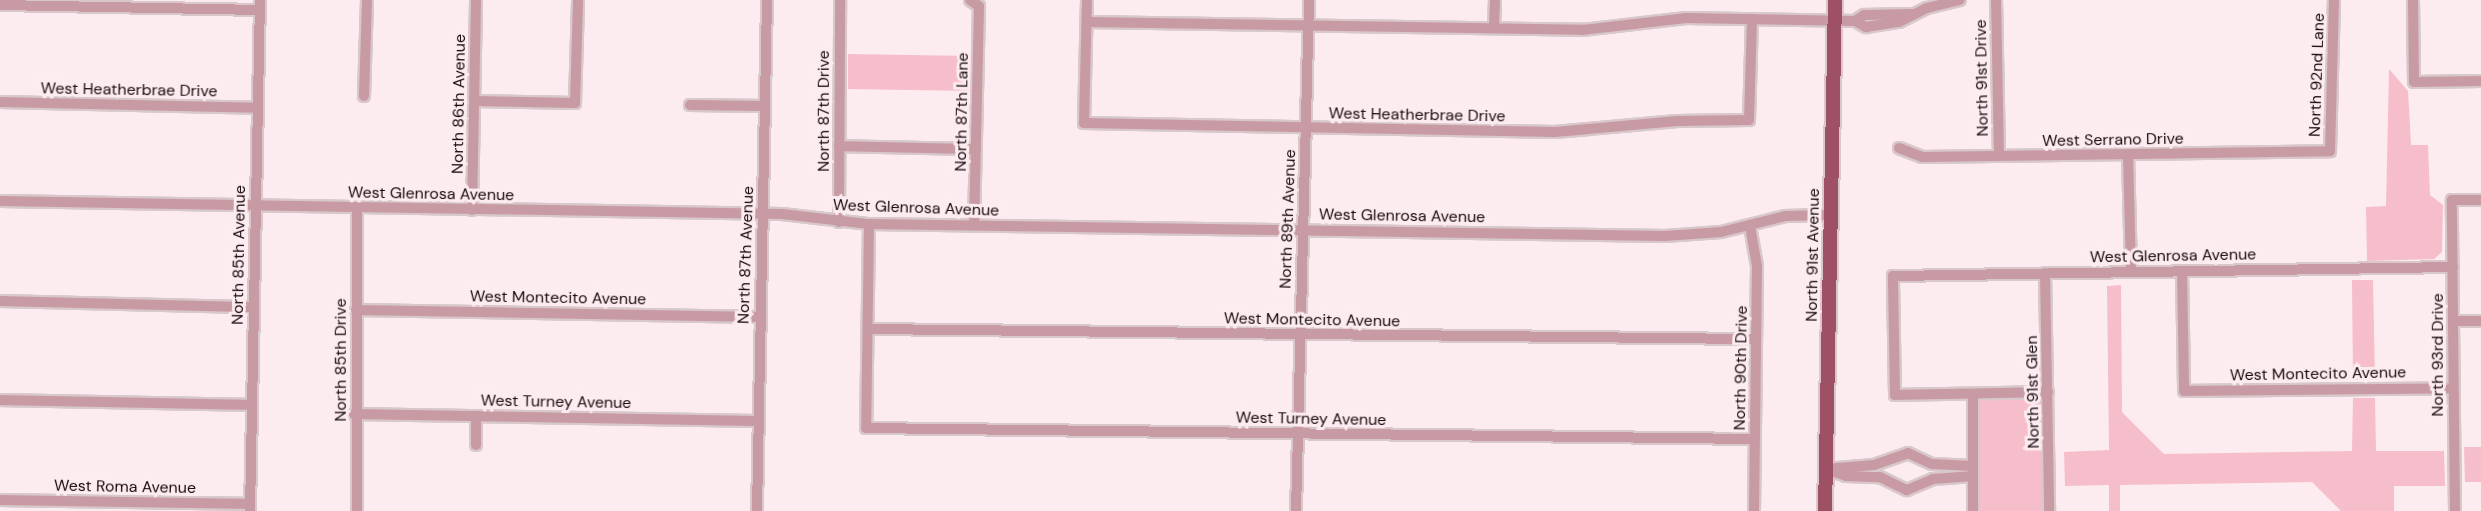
<!DOCTYPE html>
<html>
<head>
<meta charset="utf-8">
<style>
	body { margin:0 }
	#map { position:relative; width:2481px; height:511px; overflow:hidden; background:#fdecef; font-family:"DM Sans",sans-serif }
	div>[style] { position:absolute }
	.green>* { inset:0; background:#f5beca }
	.roads { filter:drop-shadow(2px 0 #d8c8cb) drop-shadow(-2px 0 #d8c8cb) drop-shadow(0 2px #d8c8cb) drop-shadow(0 -2px #d8c8cb) }
	.minor>* { height:10px; margin:-5px; padding:0 5px; transform-origin:5px; border-radius:5px; background:#c89aa4 }
	.major>* { height:14px; margin:-7px; padding:0 7px; transform-origin:7px; border-radius:7px; background:#9e5064 }
	span { translate:-50% -50%; white-space:nowrap; text-align:center; line-height:1.15; -webkit-text-stroke:6px #fdecef; paint-order:stroke }
	.street-label { font-size:16px; color:#160a0d }
</style>
</head>
<body>
<div id="map">
	<div class="green">
		<i style="clip-path:polygon(848px 54px,972px 56px,971px 91px,848px 89px)"></i>
		<i style="clip-path:polygon(2389px 69px,2408px 91px,2411px 145px,2428px 145px,2430px 195px,2443px 205px,2442px 252px,2434px 259px,2367px 261px,2366px 207px,2386px 206px)"></i>
		<i style="clip-path:polygon(2352px 280px,2373px 280px,2375px 379px,2353px 380px)"></i>
		<i style="clip-path:polygon(2121px 285px,2122px 412px,2164px 454px,2352px 451px,2353px 398px,2375px 398px,2376px 451px,2444px 451px,2445px 486px,2394px 486px,2394px 511px,2341px 511px,2312px 482px,2120px 485px,2120px 511px,2109px 511px,2109px 485px,2065px 486px,2064px 452px,2109px 450px,2107px 286px)"></i>
		<i style="clip-path:polygon(2042px 399px,2045px 511px,1980px 511px,1979px 400px)"></i>
		<i style="clip-path:polygon(2464px 447px,2481px 447px,2481px 482px,2465px 482px)"></i>
	</div>
	<div class="roads">
		<div class="minor">
			<i style="left:970px;top:0;width:11px;rotate:34deg"></i>
			<i style="left:979px;top:6px;width:219px;rotate:91.3deg"></i>
			<i style="left:1087px;top:0;width:123px;rotate:91.4deg"></i>
			<i style="left:1084px;top:123px;width:471px;rotate:1.1deg"></i>
			<i style="left:1555px;top:132px;width:123px;rotate:-5.1deg"></i>
			<i style="left:1678px;top:121px;width:71px;rotate:-0.8deg"></i>
			<i style="left:1749px;top:120px;width:101px;rotate:-88.3deg"></i>
			<i style="left:1996px;top:0;width:156px;rotate:88.9deg"></i>
			<i style="left:2413px;top:0;width:82px;rotate:89.3deg"></i>
			<i style="left:2414px;top:82px;width:67px;rotate:-0.9deg"></i>
			<i style="left:0;top:5px;width:260px;rotate:1.1deg"></i>
			<i style="left:1855px;top:21px;width:11px;rotate:-34deg"></i>
			<i style="left:1864px;top:15px;width:47px;rotate:-1.2deg"></i>
			<i style="left:1087px;top:22px;width:495px;rotate:0.9deg"></i>
			<i style="left:1582px;top:30px;width:105px;rotate:-6.6deg"></i>
			<i style="left:1686px;top:18px;width:169px;rotate:1deg"></i>
			<i style="left:1855px;top:21px;width:13px;rotate:29deg"></i>
			<i style="left:1866px;top:27px;width:33px;rotate:-9deg"></i>
			<i style="left:1899px;top:22px;width:31px;rotate:-27deg"></i>
			<i style="left:1927px;top:8px;width:34px;rotate:-14deg"></i>
			<i style="left:1494px;top:28px;width:28px;rotate:-88deg"></i>
			<i style="left:364px;top:96px;width:96px;rotate:-88.2deg"></i>
			<i style="left:475px;top:101px;width:100px;rotate:1.1deg"></i>
			<i style="left:575px;top:103px;width:103px;rotate:-88.3deg"></i>
			<i style="left:0;top:102px;width:256px;rotate:1.3deg"></i>
			<i style="left:690px;top:105px;width:75px;rotate:0.8deg"></i>
			<i style="left:839px;top:146px;width:137px;rotate:1.3deg"></i>
			<i style="left:1899px;top:148px;width:25px;rotate:21deg"></i>
			<i style="left:1922px;top:157px;width:408px;rotate:-0.8deg"></i>
			<i style="left:2330px;top:151px;width:151px;rotate:-88.5deg"></i>
			<i style="left:2128px;top:155px;width:117px;rotate:88.5deg"></i>
			<i style="left:0;top:201px;width:782px;rotate:0.95deg"></i>
			<i style="left:782px;top:214px;width:88px;rotate:6.6deg"></i>
			<i style="left:869px;top:224px;width:796px;rotate:0.86deg"></i>
			<i style="left:1665px;top:236px;width:56px;rotate:-4.1deg"></i>
			<i style="left:1721px;top:232px;width:66px;rotate:-14deg"></i>
			<i style="left:1785px;top:216px;width:45px;rotate:-1.3deg"></i>
			<i style="left:357px;top:209px;width:302px;rotate:90deg"></i>
			<i style="left:472px;top:210px;width:210px;rotate:-88.9deg"></i>
			<i style="left:839px;top:222px;width:222px;rotate:-89.7deg"></i>
			<i style="left:869px;top:224px;width:204px;rotate:90.8deg"></i>
			<i style="left:866px;top:428px;width:889px;rotate:0.71deg"></i>
			<i style="left:1750px;top:226px;width:41px;rotate:80.1deg"></i>
			<i style="left:1757px;top:266px;width:245px;rotate:90.7deg"></i>
			<i style="left:2182px;top:271px;width:120px;rotate:89deg"></i>
			<i style="left:2184px;top:391px;width:269px;rotate:-0.6deg"></i>
			<i style="left:2045px;top:273px;width:238px;rotate:89deg"></i>
			<i style="left:0;top:301px;width:254px;rotate:1.4deg"></i>
			<i style="left:356px;top:310px;width:403px;rotate:1deg"></i>
			<i style="left:2453px;top:321px;width:28px"></i>
			<i style="left:868px;top:329px;width:888px;rotate:0.65deg"></i>
			<i style="left:2048px;top:392px;width:153px;rotate:178.9deg"></i>
			<i style="left:1895px;top:395px;width:119px;rotate:-91deg"></i>
			<i style="left:1893px;top:276px;width:560px;rotate:-0.92deg"></i>
			<i style="left:1973px;top:394px;width:117px;rotate:90deg"></i>
			<i style="left:0;top:400px;width:252px;rotate:1.1deg"></i>
			<i style="left:354px;top:414px;width:403px;rotate:1deg"></i>
			<i style="left:476px;top:445px;width:29px;rotate:-90deg"></i>
			<i style="left:1825px;top:469px;width:22px;rotate:18deg"></i>
			<i style="left:1846px;top:476px;width:34px;rotate:2deg"></i>
			<i style="left:1880px;top:477px;width:30px;rotate:26deg"></i>
			<i style="left:1907px;top:490px;width:28px;rotate:-23deg"></i>
			<i style="left:1933px;top:479px;width:40px;rotate:-4.3deg"></i>
			<i style="left:1826px;top:469px;width:48px;rotate:-4.8deg"></i>
			<i style="left:1874px;top:465px;width:36px;rotate:-19deg"></i>
			<i style="left:1908px;top:453px;width:26px;rotate:25deg"></i>
			<i style="left:1932px;top:464px;width:41px;rotate:2.8deg"></i>
			<i style="left:0;top:500px;width:250px;rotate:0.9deg"></i>
			<i style="left:250px;top:511px;width:511px;rotate:-88.88deg"></i>
			<i style="left:757px;top:511px;width:511px;rotate:-88.88deg"></i>
			<i style="left:1296px;top:511px;width:511px;rotate:-88.54deg"></i>
			<i style="left:2455px;top:511px;width:311px;rotate:-90.6deg"></i>
			<i style="left:2452px;top:200px;width:29px"></i>
		</div>
		<div class="major">
			<i style="left:1825px;top:511px;width:511px;rotate:-88.88deg"></i>
		</div>
	</div>
	<div class="street-label">
		<span style="left:2317px;top:75px;rotate:-88deg">North 92nd Lane</span>
		<span style="left:1982px;top:78px;rotate:-91deg">North 91st Drive</span>
		<span style="left:129px;top:90px;rotate:1deg">West Heatherbrae Drive</span>
		<span style="left:459px;top:104px;rotate:-89deg">North 86th Avenue</span>
		<span style="left:824px;top:111px;rotate:-90deg">North 87th Drive</span>
		<span style="left:962px;top:112px;rotate:-89deg">North 87th Lane</span>
		<span style="left:1417px;top:115px;rotate:1deg">West Heatherbrae Drive</span>
		<span style="left:2113px;top:140px;rotate:-1deg">West Serrano Drive</span>
		<span style="left:431px;top:194px;rotate:1deg">West Glenrosa Avenue</span>
		<span style="left:916px;top:208px;rotate:2deg">West Glenrosa Avenue</span>
		<span style="left:1402px;top:216px;rotate:1deg">West Glenrosa Avenue</span>
		<span style="left:1288px;top:219px;rotate:-88deg">North 89th Avenue</span>
		<span style="left:239px;top:255px;rotate:-89deg">North 85th Avenue</span>
		<span style="left:746px;top:255px;rotate:-88deg">North 87th Avenue</span>
		<span style="left:1813px;top:255px;rotate:-89deg">North 91st Avenue</span>
		<span style="left:2173px;top:256px;rotate:-1deg">West Glenrosa Avenue</span>
		<span style="left:558px;top:298px;rotate:1deg">West Montecito Avenue</span>
		<span style="left:1312px;top:320px;rotate:1deg">West Montecito Avenue</span>
		<span style="left:2438px;top:355px;rotate:-90deg">North 93rd Drive</span>
		<span style="left:341px;top:360px;rotate:-90deg">North 85th Drive</span>
		<span style="left:1741px;top:368px;rotate:-89deg">North 90th Drive</span>
		<span style="left:2318px;top:374px;rotate:-1deg">West Montecito Avenue</span>
		<span style="left:2033px;top:392px;rotate:-91deg">North 91st Glen</span>
		<span style="left:556px;top:402px;rotate:1deg">West Turney Avenue</span>
		<span style="left:1311px;top:419px;rotate:1deg">West Turney Avenue</span>
		<span style="left:125px;top:487px;rotate:1deg">West Roma Avenue</span>
	</div>
</div>
</body>
</html>
